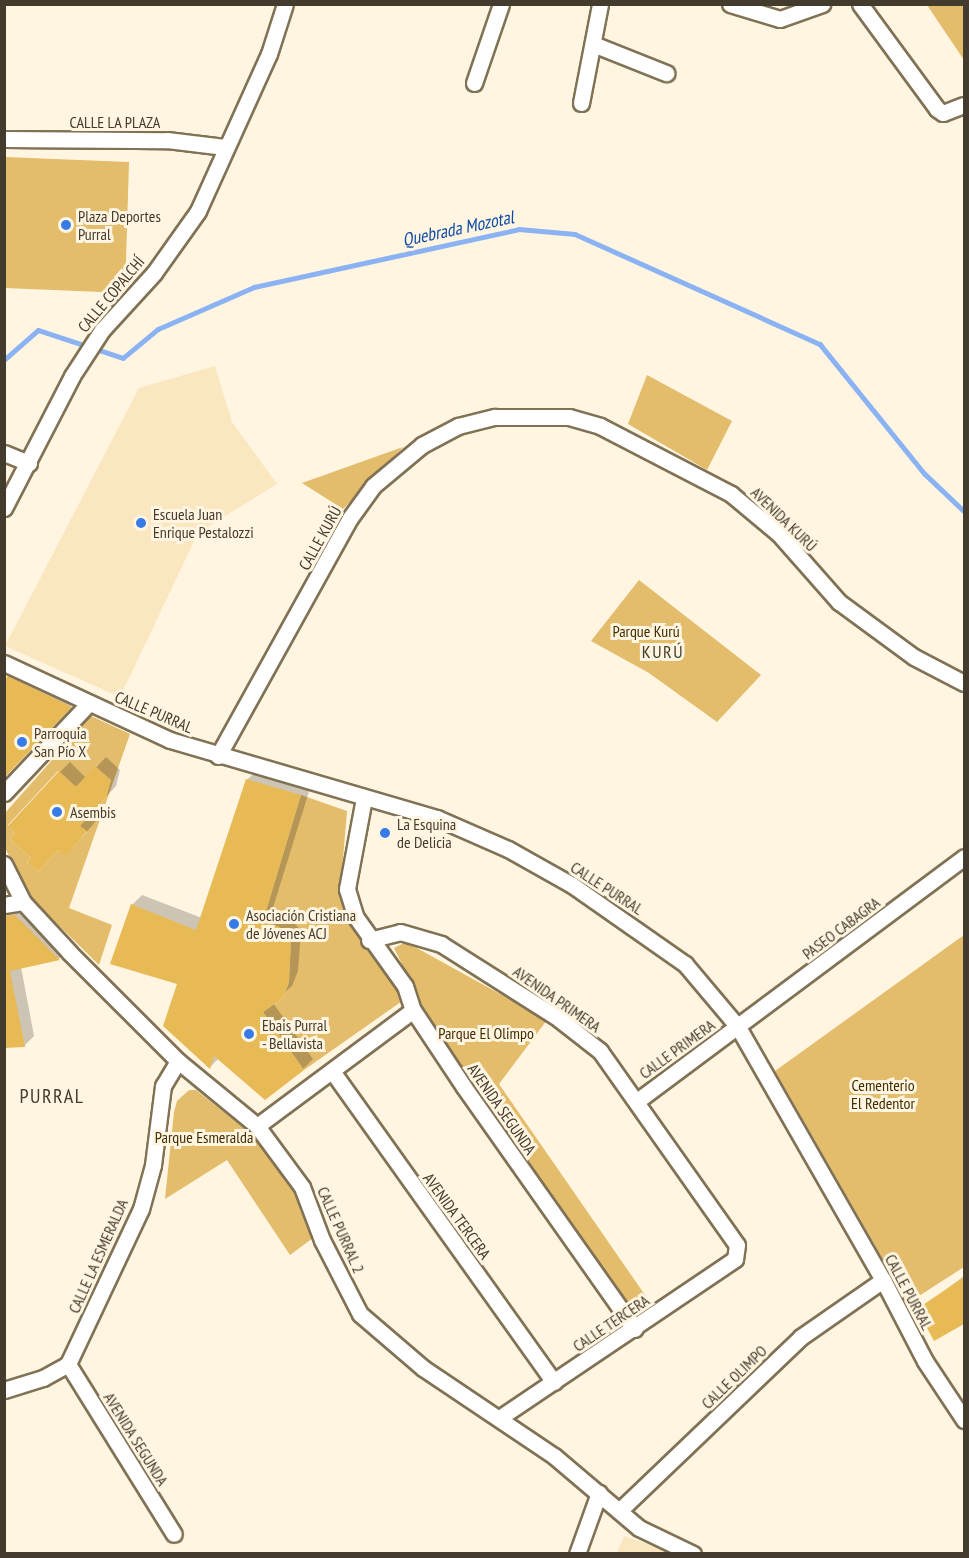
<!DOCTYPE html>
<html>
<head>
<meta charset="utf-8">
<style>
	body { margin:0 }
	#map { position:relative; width:969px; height:1558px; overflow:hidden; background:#fff5e1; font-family:"PT Sans Narrow",sans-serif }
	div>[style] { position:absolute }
	.built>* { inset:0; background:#fbe7bf }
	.green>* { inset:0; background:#e3bc6c }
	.shadow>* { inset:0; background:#0003 }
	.stream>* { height:4.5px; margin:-2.25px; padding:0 2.25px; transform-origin:2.25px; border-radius:2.25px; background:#8bb3f4 }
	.building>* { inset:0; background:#e8ba55 }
	.roads { filter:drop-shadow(2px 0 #817255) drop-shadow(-2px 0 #817255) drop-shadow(0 2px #817255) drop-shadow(0 -2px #817255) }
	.minor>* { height:15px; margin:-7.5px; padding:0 7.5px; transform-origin:7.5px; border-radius:7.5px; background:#fff }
	.dots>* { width:16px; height:16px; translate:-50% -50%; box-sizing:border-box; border:3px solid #fff5e1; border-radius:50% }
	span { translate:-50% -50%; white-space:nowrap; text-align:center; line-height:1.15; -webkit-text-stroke:6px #fff5e1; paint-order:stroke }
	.street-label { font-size:16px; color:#423b2e }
	.poi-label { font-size:16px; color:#423b2e }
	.left { translate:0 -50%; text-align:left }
	.park-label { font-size:16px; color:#402d00 }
	.water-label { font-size:18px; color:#0e4ba7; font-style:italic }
	.neighbourhood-label { font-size:18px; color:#423b2e; letter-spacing:1.5px }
	.quarter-label { font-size:20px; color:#423b2e; letter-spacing:1.5px }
	.frame { position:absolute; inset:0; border:6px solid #423b2e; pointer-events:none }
</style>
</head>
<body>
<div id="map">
	<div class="built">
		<i style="clip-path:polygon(215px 366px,232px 422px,277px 484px,198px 533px,120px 697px,5px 646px,139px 388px)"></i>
		<i style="clip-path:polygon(624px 1536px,672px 1553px,617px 1553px)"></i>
	</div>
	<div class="green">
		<i style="clip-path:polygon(927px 5px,964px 5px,964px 60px)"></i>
		<i style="clip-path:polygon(5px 157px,129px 162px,125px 293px,5px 288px)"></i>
		<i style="clip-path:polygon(647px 375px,732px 421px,707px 470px,628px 424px)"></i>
		<i style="clip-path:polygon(403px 447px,343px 509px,302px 483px)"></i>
		<i style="clip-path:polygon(639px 580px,761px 675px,717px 722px,649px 673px,591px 641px)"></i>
		<i style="clip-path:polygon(evenodd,91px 716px,130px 734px,69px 908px,112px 925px,99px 965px,34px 901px,5px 848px,5px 813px,91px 716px,95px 767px,111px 780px,106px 798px,80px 826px,87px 832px,66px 855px,58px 850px,38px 872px,27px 862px,31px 858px,10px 839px,15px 833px,8px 825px,58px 771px,76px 787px,95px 767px)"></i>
		<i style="clip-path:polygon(301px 795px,347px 811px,340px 894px,344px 910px,405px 999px,304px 1070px,263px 1012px,283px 998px,289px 982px,291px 940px,279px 927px,263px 921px)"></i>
		<i style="clip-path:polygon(964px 935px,964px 1267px,908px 1303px,775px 1071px)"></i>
		<i style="clip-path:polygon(406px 942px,547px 1020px,499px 1084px,654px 1308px,639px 1320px,433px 1027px,394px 948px)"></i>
		<i style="clip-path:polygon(189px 1090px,196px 1090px,249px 1132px,297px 1189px,317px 1235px,290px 1255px,227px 1160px,165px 1199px,174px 1112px,177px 1101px)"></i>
	</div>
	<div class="shadow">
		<i style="clip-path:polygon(20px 667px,81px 696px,4px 776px,9px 677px)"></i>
		<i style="clip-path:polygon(106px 757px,120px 770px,116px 786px,89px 815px,96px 821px,76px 844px,33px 858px,60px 772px,70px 762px,86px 778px)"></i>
		<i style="clip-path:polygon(257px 770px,311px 785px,272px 911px,289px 918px,301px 930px,298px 971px,292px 986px,273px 1003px,313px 1059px,303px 1069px,219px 1058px,210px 1067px,179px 983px,132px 905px,142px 895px,202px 918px,247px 780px)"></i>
		<i style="clip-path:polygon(25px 906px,69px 949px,60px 958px,21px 967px,34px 1036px,24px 1046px,4px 1046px,4px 908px)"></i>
		<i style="clip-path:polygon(964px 1276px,964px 1323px,935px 1338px,919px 1310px)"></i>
	</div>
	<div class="stream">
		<i style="left:4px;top:360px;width:45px;rotate:-41.4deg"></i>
		<i style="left:38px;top:330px;width:89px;rotate:18.2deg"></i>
		<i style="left:123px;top:358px;width:45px;rotate:-39.6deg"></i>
		<i style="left:158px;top:329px;width:105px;rotate:-23.6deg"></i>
		<i style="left:254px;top:287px;width:271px;rotate:-12.3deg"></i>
		<i style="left:519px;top:229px;width:56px;rotate:5.1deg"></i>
		<i style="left:575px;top:234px;width:269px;rotate:24.2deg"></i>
		<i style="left:820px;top:344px;width:167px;rotate:51.1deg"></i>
		<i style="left:925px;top:474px;width:54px;rotate:43.5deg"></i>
	</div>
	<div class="building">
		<i style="clip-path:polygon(8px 676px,72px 707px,4px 778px,4px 680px)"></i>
		<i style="clip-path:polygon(95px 766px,111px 780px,106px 798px,80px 826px,87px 831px,66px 856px,58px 850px,38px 872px,27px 862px,31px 858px,10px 839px,15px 833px,8px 826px,59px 771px,76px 787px)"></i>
		<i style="clip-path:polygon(246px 779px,301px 795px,263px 921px,279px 927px,291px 940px,289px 982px,283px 998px,263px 1012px,304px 1070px,265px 1100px,214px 1056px,210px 1069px,163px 1026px,177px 984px,110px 964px,131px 904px,196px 930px)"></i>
		<i style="clip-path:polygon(15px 915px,60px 960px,10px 971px,25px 1047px,4px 1048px,4px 916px)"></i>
		<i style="clip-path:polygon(964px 1277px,964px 1324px,934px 1341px,917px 1309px)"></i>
	</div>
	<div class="roads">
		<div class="minor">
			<i style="left:730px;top:4px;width:52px;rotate:16.7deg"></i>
			<i style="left:780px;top:19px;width:45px;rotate:-19.7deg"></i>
			<i style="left:860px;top:4px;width:130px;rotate:53.7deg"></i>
			<i style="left:937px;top:109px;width:7px;rotate:34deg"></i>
			<i style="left:943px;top:113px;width:22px;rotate:-21deg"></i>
			<i style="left:593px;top:44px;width:79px;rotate:21.7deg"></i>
			<i style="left:474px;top:83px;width:83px;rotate:-71.1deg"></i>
			<i style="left:581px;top:103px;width:101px;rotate:-79.1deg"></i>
			<i style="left:4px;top:139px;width:163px;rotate:0.4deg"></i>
			<i style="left:167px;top:140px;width:58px;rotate:6.9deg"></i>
			<i style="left:4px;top:453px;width:27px;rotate:22deg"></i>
			<i style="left:4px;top:508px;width:148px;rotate:-62.7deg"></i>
			<i style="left:72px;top:376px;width:55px;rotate:-56.9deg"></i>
			<i style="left:102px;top:330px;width:77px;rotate:-47.6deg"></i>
			<i style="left:154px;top:273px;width:76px;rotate:-54.6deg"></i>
			<i style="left:198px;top:211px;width:172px;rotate:-65.7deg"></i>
			<i style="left:269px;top:54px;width:52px;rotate:-72.3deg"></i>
			<i style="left:4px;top:663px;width:183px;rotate:24.9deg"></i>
			<i style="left:170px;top:740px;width:278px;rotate:16.3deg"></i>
			<i style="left:437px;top:818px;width:77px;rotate:23.6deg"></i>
			<i style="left:508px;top:849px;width:73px;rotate:29.4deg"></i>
			<i style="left:572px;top:885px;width:138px;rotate:35deg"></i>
			<i style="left:685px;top:964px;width:82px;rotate:49.9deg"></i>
			<i style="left:738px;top:1027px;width:292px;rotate:60.2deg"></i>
			<i style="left:883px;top:1280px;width:91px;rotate:62.6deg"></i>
			<i style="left:925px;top:1361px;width:71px;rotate:56.5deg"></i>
			<i style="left:218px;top:756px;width:272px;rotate:-61deg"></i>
			<i style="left:350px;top:518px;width:39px;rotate:-54deg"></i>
			<i style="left:373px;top:486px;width:64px;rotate:-39.9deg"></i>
			<i style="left:422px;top:445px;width:41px;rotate:-27.8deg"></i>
			<i style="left:458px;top:426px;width:38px;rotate:-14deg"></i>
			<i style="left:495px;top:417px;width:74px"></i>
			<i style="left:569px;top:417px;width:32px;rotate:16deg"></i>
			<i style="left:600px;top:426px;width:148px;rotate:27.4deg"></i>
			<i style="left:731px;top:494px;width:62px;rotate:39.8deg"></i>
			<i style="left:779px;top:534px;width:91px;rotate:48.6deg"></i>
			<i style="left:839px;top:602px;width:93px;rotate:36.3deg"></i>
			<i style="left:914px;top:657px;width:56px;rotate:27.5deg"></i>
			<i style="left:4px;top:793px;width:124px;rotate:-46.6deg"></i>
			<i style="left:364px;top:798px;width:93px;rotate:100.6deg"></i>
			<i style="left:347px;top:889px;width:28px;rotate:73deg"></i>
			<i style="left:355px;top:916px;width:86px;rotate:54.5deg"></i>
			<i style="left:405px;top:986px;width:25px;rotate:72deg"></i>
			<i style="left:413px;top:1010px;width:92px;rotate:56.5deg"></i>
			<i style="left:464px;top:1087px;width:296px;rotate:54.8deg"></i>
			<i style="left:4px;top:864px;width:42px;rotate:63.4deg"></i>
			<i style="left:23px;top:902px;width:69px;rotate:47.3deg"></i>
			<i style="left:70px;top:953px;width:153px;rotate:45deg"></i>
			<i style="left:178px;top:1061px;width:102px;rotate:39.4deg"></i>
			<i style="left:257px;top:1126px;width:76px;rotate:53.6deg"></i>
			<i style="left:302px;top:1187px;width:57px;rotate:69.3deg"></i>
			<i style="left:322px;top:1240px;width:83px;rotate:62.8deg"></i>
			<i style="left:360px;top:1314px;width:83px;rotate:40.6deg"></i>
			<i style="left:423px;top:1368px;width:158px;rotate:33.9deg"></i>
			<i style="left:554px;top:1456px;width:111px;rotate:40.3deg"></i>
			<i style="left:639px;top:1528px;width:60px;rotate:25.7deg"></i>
			<i style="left:4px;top:905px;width:19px;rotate:-9deg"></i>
			<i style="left:369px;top:940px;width:32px;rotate:-14deg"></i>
			<i style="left:400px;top:932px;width:43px;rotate:16.3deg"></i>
			<i style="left:441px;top:944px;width:140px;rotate:32.4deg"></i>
			<i style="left:559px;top:1019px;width:52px;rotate:38deg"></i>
			<i style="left:600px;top:1051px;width:237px;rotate:54.8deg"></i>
			<i style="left:737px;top:1245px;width:14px;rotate:98deg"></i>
			<i style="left:735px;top:1259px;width:285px;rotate:146deg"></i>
			<i style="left:332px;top:1071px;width:382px;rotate:54.5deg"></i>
			<i style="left:637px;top:1101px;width:408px;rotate:-36.7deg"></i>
			<i style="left:257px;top:1126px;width:194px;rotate:-36.6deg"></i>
			<i style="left:68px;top:1364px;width:200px;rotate:58.1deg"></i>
			<i style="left:4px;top:1390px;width:41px;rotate:-17.1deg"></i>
			<i style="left:43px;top:1378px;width:29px;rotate:-29deg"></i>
			<i style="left:68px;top:1364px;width:171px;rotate:-64.8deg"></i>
			<i style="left:141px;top:1209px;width:46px;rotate:-74.7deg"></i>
			<i style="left:153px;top:1165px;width:80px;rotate:-82.8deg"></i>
			<i style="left:163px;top:1086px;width:29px;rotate:-59deg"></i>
			<i style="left:619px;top:1511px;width:252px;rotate:-43.7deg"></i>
			<i style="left:801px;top:1337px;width:100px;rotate:-34.8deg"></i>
			<i style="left:577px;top:1554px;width:65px;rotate:-70.2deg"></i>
		</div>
	</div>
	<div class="dots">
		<i style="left:66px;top:225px;background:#367be8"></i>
		<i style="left:141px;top:523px;background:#367be8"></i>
		<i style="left:22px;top:742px;background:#367be8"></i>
		<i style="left:57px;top:812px;background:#367be8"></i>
		<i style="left:385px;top:833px;background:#367be8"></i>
		<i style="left:234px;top:924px;background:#367be8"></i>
		<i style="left:249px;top:1034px;background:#367be8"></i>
	</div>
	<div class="street-label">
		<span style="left:115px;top:122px">CALLE LA PLAZA</span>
		<span style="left:111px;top:294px;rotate:-50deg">CALLE COPALCHÍ</span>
		<span style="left:784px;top:519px;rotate:44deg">AVENIDA KURÚ</span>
		<span style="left:320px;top:538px;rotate:-61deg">CALLE KURÚ</span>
		<span style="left:154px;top:712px;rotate:23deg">CALLE PURRAL</span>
		<span style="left:607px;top:888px;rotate:33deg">CALLE PURRAL</span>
		<span style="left:841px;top:928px;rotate:-37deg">PASEO CABAGRA</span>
		<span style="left:557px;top:999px;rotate:35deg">AVENIDA PRIMERA</span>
		<span style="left:677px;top:1049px;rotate:-36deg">CALLE PRIMERA</span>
		<span style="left:502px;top:1109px;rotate:55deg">AVENIDA SEGUNDA</span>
		<span style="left:457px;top:1216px;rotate:54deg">AVENIDA TERCERA</span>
		<span style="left:341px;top:1230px;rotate:66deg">CALLE PURRAL 2</span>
		<span style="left:98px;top:1256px;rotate:-66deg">CALLE LA ESMERALDA</span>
		<span style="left:909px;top:1292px;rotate:62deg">CALLE PURRAL</span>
		<span style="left:611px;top:1323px;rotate:-34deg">CALLE TERCERA</span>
		<span style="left:734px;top:1377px;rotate:-44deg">CALLE OLIMPO</span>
		<span style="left:136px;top:1439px;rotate:58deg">AVENIDA SEGUNDA</span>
	</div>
	<div class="poi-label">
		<span class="left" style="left:78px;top:225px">Plaza Deportes<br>Purral</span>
		<span class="left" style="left:153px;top:523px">Escuela Juan<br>Enrique Pestalozzi</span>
		<span class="left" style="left:34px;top:742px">Parroquia<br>San Pío X</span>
		<span class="left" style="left:70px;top:812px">Asembis</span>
		<span class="left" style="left:397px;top:833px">La Esquina<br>de Delicia</span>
		<span class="left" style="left:246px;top:924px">Asociación Cristiana<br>de Jóvenes ACJ</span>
		<span class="left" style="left:262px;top:1034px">Ebais Purral<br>- Bellavista</span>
	</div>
	<div class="park-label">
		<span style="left:646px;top:631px">Parque Kurú</span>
		<span style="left:486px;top:1033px">Parque El Olimpo</span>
		<span style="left:883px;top:1094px">Cementerio<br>El Redentor</span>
		<span style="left:204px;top:1137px">Parque Esmeralda</span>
	</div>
	<div class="water-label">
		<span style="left:458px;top:229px;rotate:-12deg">Quebrada Mozotal</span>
	</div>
	<div class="neighbourhood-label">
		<span style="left:663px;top:652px">KURÚ</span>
	</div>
	<div class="quarter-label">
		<span style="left:52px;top:1096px">PURRAL</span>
	</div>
	<div class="frame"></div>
</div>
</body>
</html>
